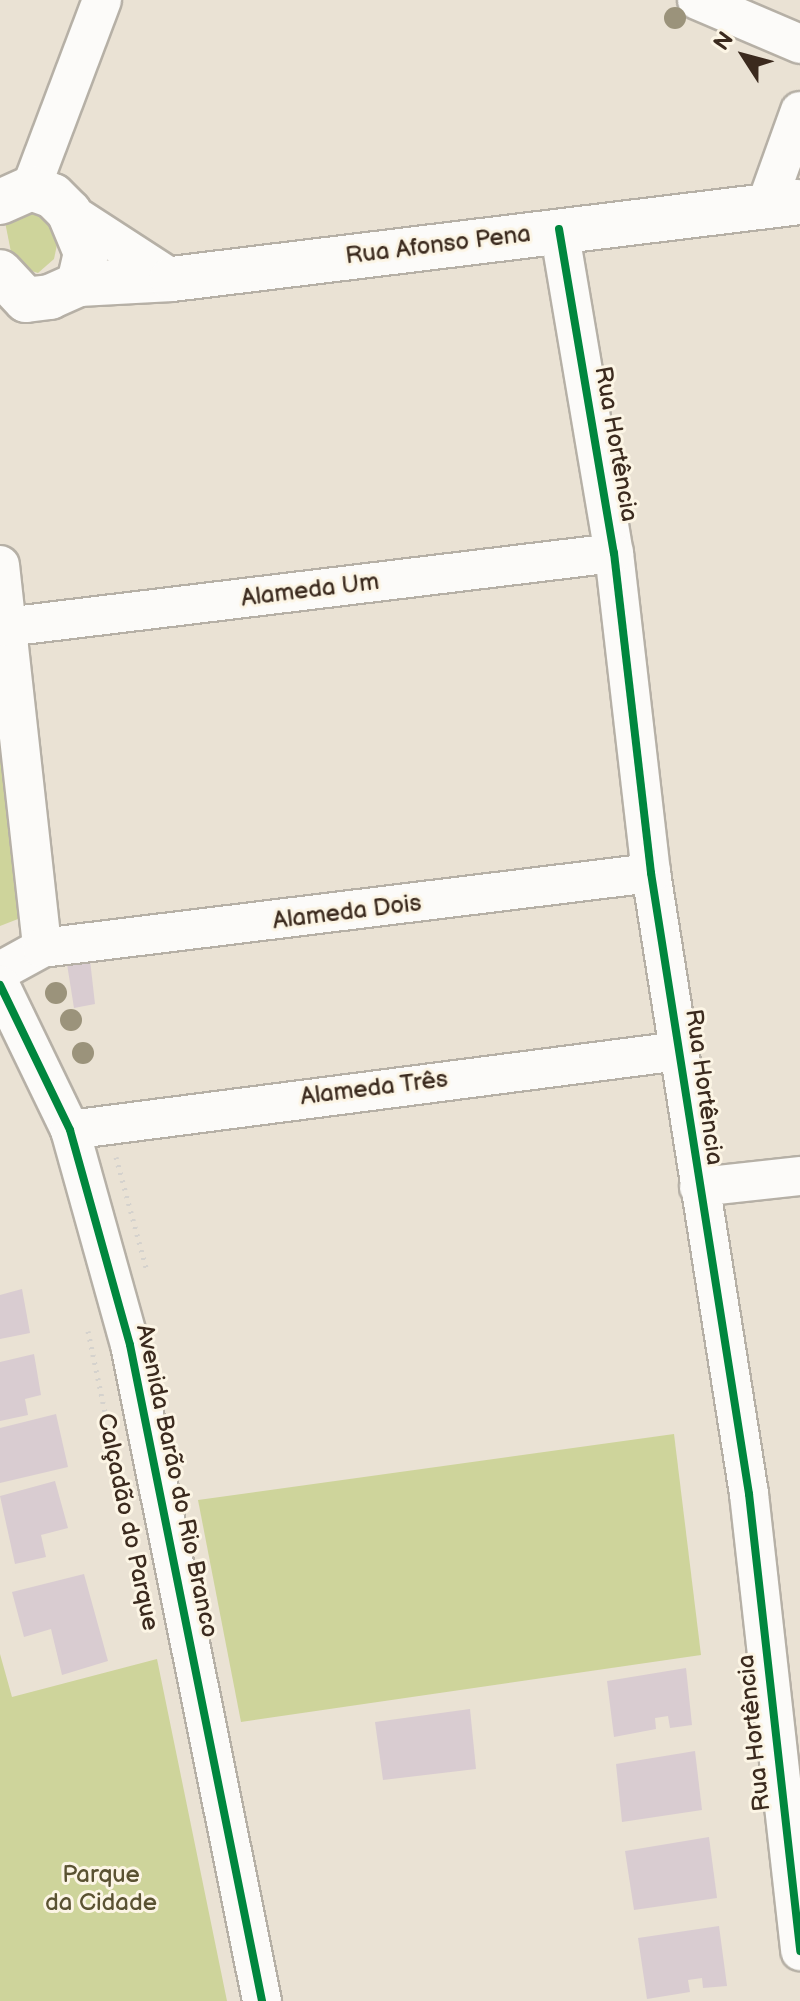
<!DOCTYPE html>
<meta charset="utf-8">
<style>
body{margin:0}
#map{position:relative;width:800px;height:2001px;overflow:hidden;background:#eae2d4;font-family:"Balsamiq Sans",sans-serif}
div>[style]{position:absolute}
.green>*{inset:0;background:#ced49b}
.building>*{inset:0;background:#d9ccd1}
.path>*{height:5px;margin-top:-2.5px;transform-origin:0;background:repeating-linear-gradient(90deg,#d5d2cd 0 2px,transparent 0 8px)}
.roads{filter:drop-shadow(2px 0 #b6b0a6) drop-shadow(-2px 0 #b6b0a6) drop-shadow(0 2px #b6b0a6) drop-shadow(0 -2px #b6b0a6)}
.minor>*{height:38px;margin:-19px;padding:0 19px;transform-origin:19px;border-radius:19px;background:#fcfbf9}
.major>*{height:44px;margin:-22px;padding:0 22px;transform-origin:22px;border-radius:22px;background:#fcfbf9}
.cycleway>*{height:8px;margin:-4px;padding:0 4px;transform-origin:4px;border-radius:4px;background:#00873e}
.trees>*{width:22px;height:22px;margin:-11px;border-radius:50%;background:#9b937b}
span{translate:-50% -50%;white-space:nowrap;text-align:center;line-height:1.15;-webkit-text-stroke:6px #fcf5e5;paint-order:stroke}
.street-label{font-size:24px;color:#3b2a1e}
.park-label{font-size:24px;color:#5a5232}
.north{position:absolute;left:704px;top:16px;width:80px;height:80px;-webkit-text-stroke:6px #fcf5e5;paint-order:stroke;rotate:306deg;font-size:22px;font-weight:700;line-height:32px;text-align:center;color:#3b2a1e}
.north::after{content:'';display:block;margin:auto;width:28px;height:36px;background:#3b2a1e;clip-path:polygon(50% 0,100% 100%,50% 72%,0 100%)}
</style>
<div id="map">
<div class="green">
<i style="clip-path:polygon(32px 196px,59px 235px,54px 259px,38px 273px,22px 268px,11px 252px,5px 222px)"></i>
<i style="clip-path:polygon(0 731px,20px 889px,18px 919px,0 926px)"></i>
<i style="clip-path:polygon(674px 1434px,701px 1655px,241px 1722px,198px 1500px)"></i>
<i style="clip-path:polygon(0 1654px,12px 1697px,157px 1659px,227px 2001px,0 2001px)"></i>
</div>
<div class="building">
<i style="clip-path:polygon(90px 960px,95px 1004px,74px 1008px,67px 964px)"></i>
<i style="clip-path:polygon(22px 1289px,30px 1333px,0 1339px,0 1295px)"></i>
<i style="clip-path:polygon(34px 1354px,41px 1395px,25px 1399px,28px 1415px,0 1421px,0 1362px)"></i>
<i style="clip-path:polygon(56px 1414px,68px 1467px,0 1483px,0 1428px)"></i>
<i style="clip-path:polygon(55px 1481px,68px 1528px,41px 1535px,46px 1557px,15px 1564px,0 1496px)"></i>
<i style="clip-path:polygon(84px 1574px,108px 1661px,62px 1675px,51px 1629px,24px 1637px,12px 1592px)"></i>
<i style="clip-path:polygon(686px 1668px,692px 1725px,670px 1728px,668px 1716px,655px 1718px,656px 1729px,614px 1737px,607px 1681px)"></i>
<i style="clip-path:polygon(470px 1709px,476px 1769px,383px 1780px,375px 1722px)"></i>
<i style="clip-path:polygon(695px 1751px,702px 1810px,622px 1822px,616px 1764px)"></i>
<i style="clip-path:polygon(709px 1837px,717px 1898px,634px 1910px,625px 1851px)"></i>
<i style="clip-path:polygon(719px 1926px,727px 1986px,703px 1988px,702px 1978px,688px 1980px,690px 1992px,647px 1999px,638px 1938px)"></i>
</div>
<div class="path">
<i style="left:116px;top:1157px;width:118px;rotate:74.8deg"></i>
<i style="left:88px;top:1331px;width:186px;rotate:78.2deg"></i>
</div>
<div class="roads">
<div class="minor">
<i style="left:697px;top:0;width:112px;rotate:23.1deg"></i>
<i style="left:31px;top:188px;width:201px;rotate:-69.3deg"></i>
<i style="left:765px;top:208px;width:103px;rotate:-70.2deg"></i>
<i style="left:69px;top:212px;width:123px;rotate:33deg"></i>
<i style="left:559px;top:229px;width:329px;rotate:80.4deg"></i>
<i style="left:614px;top:553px;width:322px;rotate:83.4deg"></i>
<i style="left:651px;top:873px;width:629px;rotate:81.03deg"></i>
<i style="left:749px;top:1494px;width:460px;rotate:83.6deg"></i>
<i style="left:0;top:565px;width:385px;rotate:83.7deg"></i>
<i style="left:42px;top:948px;width:48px;rotate:151.3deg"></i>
<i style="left:6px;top:627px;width:612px;rotate:-6.94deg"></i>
<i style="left:42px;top:948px;width:614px;rotate:-7.02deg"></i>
<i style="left:0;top:985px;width:161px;rotate:64.2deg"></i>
<i style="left:70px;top:1130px;width:223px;rotate:74.4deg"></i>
<i style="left:130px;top:1345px;width:669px;rotate:78.62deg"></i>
<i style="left:70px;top:1130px;width:614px;rotate:-7.39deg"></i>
<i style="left:699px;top:1187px;width:102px;rotate:-6.2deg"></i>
</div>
<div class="major">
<i style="left:0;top:202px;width:34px;rotate:-24deg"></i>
<i style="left:31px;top:188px;width:23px;rotate:20deg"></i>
<i style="left:53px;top:196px;width:23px;rotate:45deg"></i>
<i style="left:69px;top:212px;width:44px;rotate:67.5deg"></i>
<i style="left:86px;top:253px;width:32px;rotate:103deg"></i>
<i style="left:79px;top:284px;width:32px;rotate:156deg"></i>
<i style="left:50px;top:297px;width:24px;rotate:173deg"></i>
<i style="left:26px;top:300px;width:38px;rotate:-133deg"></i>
<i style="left:79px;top:284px;width:93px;rotate:-3.1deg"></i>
<i style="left:172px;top:279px;width:633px;rotate:-6.99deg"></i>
</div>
</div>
<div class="cycleway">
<i style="left:559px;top:229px;width:329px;rotate:80.4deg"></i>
<i style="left:614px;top:553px;width:322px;rotate:83.4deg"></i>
<i style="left:651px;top:873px;width:629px;rotate:81.03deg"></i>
<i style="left:749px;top:1494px;width:460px;rotate:83.6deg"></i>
<i style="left:0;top:985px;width:161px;rotate:64.2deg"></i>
<i style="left:70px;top:1130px;width:223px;rotate:74.4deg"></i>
<i style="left:130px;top:1345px;width:669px;rotate:78.62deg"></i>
</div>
<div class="trees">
<i style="left:675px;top:18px"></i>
<i style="left:56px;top:993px"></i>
<i style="left:71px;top:1020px"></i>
<i style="left:83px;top:1053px"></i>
</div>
<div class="street-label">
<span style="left:438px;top:245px;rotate:-7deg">Rua Afonso Pena</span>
<span style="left:616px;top:444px;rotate:80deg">Rua Hortência</span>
<span style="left:310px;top:590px;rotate:-7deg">Alameda Um</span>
<span style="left:347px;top:912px;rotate:-7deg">Alameda Dois</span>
<span style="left:704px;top:1087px;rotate:82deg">Rua Hortência</span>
<span style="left:374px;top:1088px;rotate:-7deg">Alameda Três</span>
<span style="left:177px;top:1481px;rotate:78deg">Avenida Barão do Rio Branco</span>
<span style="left:128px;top:1522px;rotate:78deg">Calçadão do Parque</span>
<span style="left:754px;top:1733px;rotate:-96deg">Rua Hortência</span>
</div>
<div class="park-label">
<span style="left:101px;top:1889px">Parque<br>da Cidade</span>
</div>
<div class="north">N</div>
</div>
